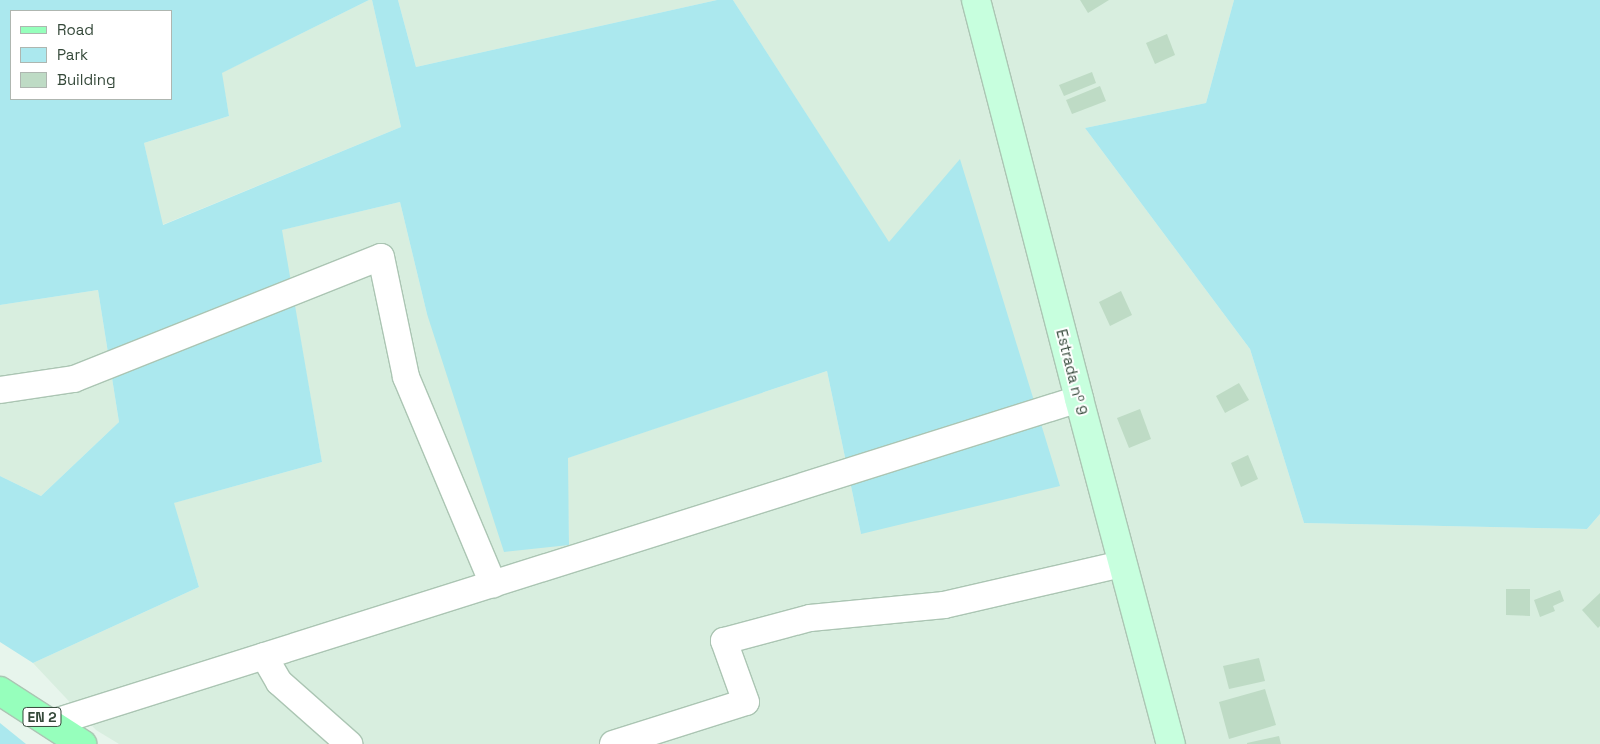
<!DOCTYPE html>
<meta charset="utf-8">
<style>
body{margin:0}
#map{position:relative;width:1600px;height:744px;overflow:hidden;background:#e7f5ec;font-family:"Space Grotesk",sans-serif}
div>[style]{position:absolute}
.residential>*{inset:0;background:#d8eedf}
.green>*{inset:0;background:#abe8ee}
.building>*{inset:0;background:#bedbc5}
.roads{filter:drop-shadow(1px 0 #abc5b3) drop-shadow(-1px 0 #abc5b3) drop-shadow(0 1px #abc5b3) drop-shadow(0 -1px #abc5b3)}
.street>*{height:26px;margin:-13px;padding:0 13px;transform-origin:13px;border-radius:13px;background:#fff}
.secondary>*{height:28px;margin:-14px;padding:0 14px;transform-origin:14px;border-radius:14px;background:#c7ffde}
.primary>*{height:28px;margin:-14px;padding:0 14px;transform-origin:14px;border-radius:14px;background:#96ffbc}
span{translate:-50% -50%;white-space:nowrap;text-align:center;line-height:1.15;-webkit-text-stroke:4px #fff;paint-order:stroke}
.shield-label span{padding:1px 4px;background:#fff;border:1px solid;border-radius:4px;-webkit-text-stroke-width:0}
.shield-label{font-size:14px;color:#35493a;font-weight:700}
.street-label{font-size:15px;color:#35493a}
.legend{position:absolute;left:10px;top:10px;width:162px;height:90px;box-sizing:border-box;background:#fff;border:1px solid #aeb6b0;margin:0;padding:6px 9px;list-style:none;font-size:15px;color:#35493a}
.legend li{display:flex;align-items:center;gap:10px;height:25px}
.legend b{width:25px;border:1px solid #aeb6b0}
</style>
<div id="map">
<div class="residential">
<i style="clip-path:polygon(369px 0,372px 0,401px 127px,162px 225px,144px 143px,229px 116px,221px 73px)"></i>
<i style="clip-path:polygon(398px 0,717px 0,416px 67px)"></i>
<i style="clip-path:polygon(733px 0,1234px 0,1206px 103px,1085px 128px,1250px 349px,1304px 523px,1587px 529px,1600px 514px,1600px 744px,119px 744px,96px 730px,33px 663px,199px 587px,173px 503px,322px 462px,281px 230px,400px 202px,427px 314px,569px 544px,567px 458px,827px 371px,861px 534px,960px 160px,889px 243px)"></i>
<i style="clip-path:polygon(98px 290px,119px 422px,41px 496px,0 476px,0 305px)"></i>
</div>
<div class="green">
<i style="clip-path:polygon(evenodd,0 0,369px 0,222px 73px,229px 116px,144px 143px,163px 225px,401px 127px,372px 0,398px 0,416px 67px,717px 0,733px 0,889px 242px,960px 159px,1060px 486px,861px 534px,827px 371px,568px 458px,569px 545px,504px 552px,427px 314px,400px 202px,282px 230px,322px 462px,174px 503px,199px 587px,33px 663px,0 642px,0 476px,41px 496px,119px 422px,98px 290px,0 305px,0 0,11px 11px,171px 11px,171px 99px,11px 99px,11px 11px)"></i>
<i style="clip-path:polygon(1234px 0,1600px 0,1600px 514px,1587px 529px,1304px 523px,1250px 349px,1085px 128px,1206px 103px)"></i>
<i style="clip-path:polygon(0 723px,26px 744px,0 744px)"></i>
</div>
<div class="building">
<i style="clip-path:polygon(1080px 0,1109px 0,1088px 13px)"></i>
<i style="clip-path:polygon(1167px 34px,1175px 55px,1155px 64px,1146px 43px)"></i>
<i style="clip-path:polygon(1092px 72px,1096px 83px,1064px 96px,1059px 85px)"></i>
<i style="clip-path:polygon(1100px 86px,1106px 101px,1072px 114px,1066px 100px)"></i>
<i style="clip-path:polygon(1121px 291px,1132px 315px,1110px 326px,1099px 302px)"></i>
<i style="clip-path:polygon(1239px 383px,1249px 400px,1225px 413px,1216px 396px)"></i>
<i style="clip-path:polygon(1140px 409px,1151px 439px,1129px 448px,1117px 418px)"></i>
<i style="clip-path:polygon(1248px 455px,1258px 479px,1241px 487px,1231px 463px)"></i>
<i style="clip-path:polygon(1506px 589px,1530px 589px,1530px 616px,1506px 615px)"></i>
<i style="clip-path:polygon(1560px 590px,1564px 601px,1553px 606px,1555px 611px,1540px 617px,1534px 600px)"></i>
<i style="clip-path:polygon(1600px 593px,1600px 626px,1598px 628px,1582px 610px)"></i>
<i style="clip-path:polygon(1259px 658px,1265px 681px,1229px 689px,1223px 666px)"></i>
<i style="clip-path:polygon(1265px 689px,1276px 725px,1229px 739px,1219px 702px)"></i>
<i style="clip-path:polygon(1279px 736px,1281px 744px,1247px 744px,1247px 743px)"></i>
</div>
<div class="roads">
<div class="street">
<i style="left:0;top:390px;width:75px;rotate:-8.5deg"></i>
<i style="left:74px;top:379px;width:330px;rotate:-21.7deg"></i>
<i style="left:381px;top:257px;width:123px;rotate:78.2deg"></i>
<i style="left:406px;top:377px;width:225px;rotate:67.2deg"></i>
<i style="left:264px;top:656px;width:30px;rotate:60deg"></i>
<i style="left:279px;top:682px;width:94px;rotate:41.5deg"></i>
<i style="left:52px;top:723px;width:1077px;rotate:-17.51deg"></i>
<i style="left:613px;top:744px;width:139px;rotate:-17.5deg"></i>
<i style="left:746px;top:702px;width:65px;rotate:-109.8deg"></i>
<i style="left:724px;top:641px;width:89px;rotate:-15deg"></i>
<i style="left:810px;top:618px;width:135px;rotate:-5.5deg"></i>
<i style="left:944px;top:605px;width:183px;rotate:-13deg"></i>
</div>
<div class="secondary">
<i style="left:976px;top:0;width:412px;rotate:75.5deg"></i>
<i style="left:1079px;top:399px;width:357px;rotate:75.1deg"></i>
</div>
<div class="primary">
<i style="left:0;top:691px;width:98px;rotate:32.9deg"></i>
</div>
</div>
<div class="shield-label">
<span style="left:42px;top:717px">EN 2</span>
</div>
<div class="street-label">
<span style="left:1072px;top:372px;rotate:76deg">Estrada nº 9</span>
</div>
<ul class="legend">
<li><b style="height:6px;background:#96ffbc"></b>Road</li>
<li><b style="height:14px;background:#abe8ee"></b>Park</li>
<li><b style="height:14px;background:#bedbc5"></b>Building</li>
</ul>
</div>
